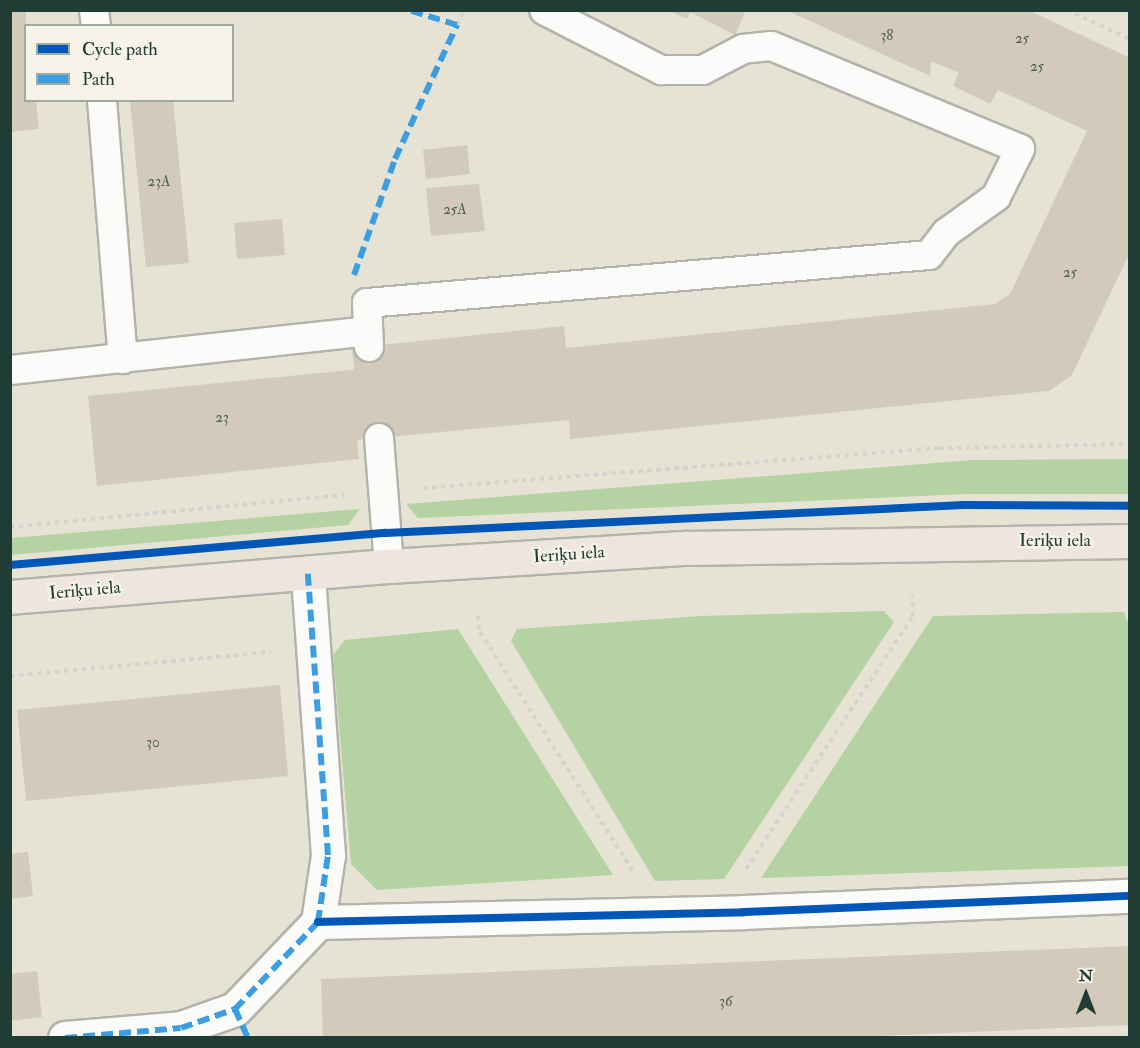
<!DOCTYPE html>
<meta charset="utf-8">
<style>
body{margin:0}
#map{position:relative;width:1140px;height:1048px;overflow:hidden;background:#e6e3d5;font-family:"IM FELL Double Pica",serif}
div>[style]{position:absolute}
.green>*{inset:0;background:#b4d2a2}
.building>*{inset:0;background:#d3cabc}
.path>*{height:4px;margin-top:-2px;transform-origin:0;background:repeating-linear-gradient(90deg,#d2d4cf 0 4.5px,transparent 0 9px)}
.roads{filter:drop-shadow(2px 0 #b2b3aa) drop-shadow(-2px 0 #b2b3aa) drop-shadow(0 2px #b2b3aa) drop-shadow(0 -2px #b2b3aa)}
.service>*{height:28px;margin:-14px;padding:0 14px;transform-origin:14px;border-radius:14px;background:#fbfbf9}
.minor>*{height:33px;margin:-16.5px;padding:0 16.5px;transform-origin:16.5px;border-radius:16.5px;background:#fbfbf9}
.primary>*{height:33px;margin:-16.5px;padding:0 16.5px;transform-origin:16.5px;border-radius:16.5px;background:#eee6de}
.quiet>*{height:6px;margin-top:-3px;transform-origin:0;background:repeating-linear-gradient(90deg,#3c9ee2 0 12px,transparent 0 18px)}
.cycleway>*{height:8px;margin:-4px;padding:0 4px;transform-origin:4px;border-radius:4px;background:#0057b8}
span{translate:-50% -50%;white-space:nowrap;text-align:center;line-height:1.15;-webkit-text-stroke:4.5px #f7f3e8;paint-order:stroke}
.number-label{font-size:15px;color:#4c6056}
.number-label span{-webkit-text-stroke-width:0}
.street-label{font-size:18px;color:#1f3d34}
.frame{position:absolute;inset:0;border:12px solid #1f3d34;pointer-events:none}
.legend{position:absolute;left:24px;top:24px;width:210px;height:78px;box-sizing:border-box;background:#f7f3e8;border:2px solid #a1aaa0;margin:0;padding:8px 10px;list-style:none;font-size:18px;color:#1f3d34}
.legend li{display:flex;align-items:center;gap:12px;height:30px}
.legend b{width:30px;border:2px solid #a1aaa0}
.north{position:absolute;left:1056px;top:964px;width:60px;height:60px;-webkit-text-stroke:4px #f7f3e8;paint-order:stroke;rotate:0deg;font-size:16px;font-weight:700;line-height:24px;text-align:center;color:#1f3d34}
.north::after{content:'';display:block;margin:auto;width:21px;height:27px;background:#1f3d34;clip-path:polygon(50% 0,100% 100%,50% 72%,0 100%)}
</style>
<div id="map">
<div class="green">
<i style="clip-path:polygon(1129px 459px,1129px 494px,966px 494px,418px 518px,406px 504px,974px 460px)"></i>
<i style="clip-path:polygon(360px 509px,348px 525px,11px 555px,11px 538px)"></i>
<i style="clip-path:polygon(884px 611px,894px 622px,724px 879px,655px 881px,511px 641px,517px 629px,701px 616px)"></i>
<i style="clip-path:polygon(1124px 612px,1130px 627px,1129px 866px,761px 878px,933px 616px)"></i>
<i style="clip-path:polygon(458px 629px,613px 875px,377px 890px,351px 864px,333px 655px,345px 640px)"></i>
</div>
<div class="building">
<i style="clip-path:polygon(10px 10px,26px 10px,26px 100px,36px 100px,39px 129px,10px 132px)"></i>
<i style="clip-path:polygon(667px 10px,746px 10px,735px 35px,690px 12px,687px 19px)"></i>
<i style="clip-path:polygon(786px 10px,1028px 10px,1130px 58px,1130px 252px,1072px 375px,1049px 391px,570px 439px,569px 420px,357px 440px,359px 459px,97px 486px,88px 396px,350px 370px,354px 369px,352px 348px,564px 326px,566px 348px,995px 304px,1010px 294px,1087px 131px,998px 90px,990px 104px,953px 86px,959px 73px,931px 61px,930px 76px)"></i>
<i style="clip-path:polygon(130px 100px,173px 100px,189px 263px,146px 267px)"></i>
<i style="clip-path:polygon(467px 145px,470px 174px,426px 179px,423px 150px)"></i>
<i style="clip-path:polygon(479px 184px,485px 231px,431px 236px,426px 188px)"></i>
<i style="clip-path:polygon(282px 219px,285px 255px,237px 259px,234px 223px)"></i>
<i style="clip-path:polygon(280px 685px,288px 776px,26px 801px,17px 710px)"></i>
<i style="clip-path:polygon(28px 852px,33px 896px,10px 899px,10px 854px)"></i>
<i style="clip-path:polygon(1130px 946px,1130px 1025px,833px 1038px,323px 1038px,321px 979px)"></i>
<i style="clip-path:polygon(37px 971px,42px 1017px,10px 1021px,10px 974px)"></i>
</div>
<div class="path">
<i style="left:1067px;top:10px;width:69px;rotate:24.7deg"></i>
<i style="left:457px;top:25px;width:17px;rotate:-65deg"></i>
<i style="left:423px;top:488px;width:518px;rotate:-4.43deg"></i>
<i style="left:939px;top:448px;width:191px;rotate:-1.2deg"></i>
<i style="left:10px;top:527px;width:336px;rotate:-5.5deg"></i>
<i style="left:478px;top:616px;width:16px;rotate:83deg"></i>
<i style="left:480px;top:632px;width:286px;rotate:57.4deg"></i>
<i style="left:10px;top:676px;width:262px;rotate:-5.3deg"></i>
<i style="left:746px;top:869px;width:303px;rotate:-56.6deg"></i>
<i style="left:913px;top:616px;width:20px;rotate:-93deg"></i>
</div>
<div class="roads">
<div class="service">
<i style="left:94px;top:10px;width:16px;rotate:83deg"></i>
<i style="left:102px;top:100px;width:260px;rotate:85.4deg"></i>
<i style="left:369px;top:347px;width:44px;rotate:-92.6deg"></i>
<i style="left:367px;top:303px;width:564px;rotate:-4.88deg"></i>
<i style="left:929px;top:255px;width:28px;rotate:-52deg"></i>
<i style="left:946px;top:233px;width:62px;rotate:-35.8deg"></i>
<i style="left:996px;top:197px;width:54px;rotate:-63.4deg"></i>
<i style="left:1020px;top:149px;width:269px;rotate:-157.5deg"></i>
<i style="left:771px;top:46px;width:28px;rotate:174deg"></i>
<i style="left:743px;top:49px;width:45px;rotate:152.3deg"></i>
<i style="left:703px;top:70px;width:42px;rotate:180deg"></i>
<i style="left:661px;top:70px;width:131px;rotate:-152.9deg"></i>
<i style="left:10px;top:370px;width:359px;rotate:-6.2deg"></i>
<i style="left:379px;top:438px;width:128px;rotate:85.5deg"></i>
</div>
<div class="minor">
<i style="left:318px;top:922px;width:425px;rotate:-1.3deg"></i>
<i style="left:743px;top:912px;width:387px;rotate:-2.4deg"></i>
<i style="left:65px;top:1038px;width:116px;rotate:-4.9deg"></i>
<i style="left:181px;top:1028px;width:57px;rotate:-19.4deg"></i>
<i style="left:235px;top:1009px;width:120px;rotate:-46.3deg"></i>
<i style="left:318px;top:922px;width:68px;rotate:-81.5deg"></i>
<i style="left:328px;top:855px;width:283px;rotate:-94.1deg"></i>
</div>
<div class="primary">
<i style="left:10px;top:597px;width:380px;rotate:-4.7deg"></i>
<i style="left:389px;top:566px;width:298px;rotate:-3.5deg"></i>
<i style="left:686px;top:548px;width:444px;rotate:-0.9deg"></i>
</div>
</div>
<div class="quiet">
<i style="left:354px;top:275px;width:123px;rotate:-70.5deg"></i>
<i style="left:395px;top:159px;width:148px;rotate:-65.2deg"></i>
<i style="left:457px;top:25px;width:50px;rotate:-162.6deg"></i>
<i style="left:235px;top:1009px;width:32px;rotate:66deg"></i>
<i style="left:65px;top:1038px;width:116px;rotate:-4.9deg"></i>
<i style="left:181px;top:1028px;width:57px;rotate:-19.4deg"></i>
<i style="left:235px;top:1009px;width:120px;rotate:-46.3deg"></i>
<i style="left:318px;top:922px;width:68px;rotate:-81.5deg"></i>
<i style="left:328px;top:855px;width:283px;rotate:-94.1deg"></i>
</div>
<div class="cycleway">
<i style="left:10px;top:565px;width:377px;rotate:-4.9deg"></i>
<i style="left:386px;top:533px;width:578px;rotate:-2.78deg"></i>
<i style="left:963px;top:505px;width:167px;rotate:0.3deg"></i>
<i style="left:318px;top:922px;width:425px;rotate:-1.3deg"></i>
<i style="left:743px;top:912px;width:387px;rotate:-2.4deg"></i>
</div>
<div class="number-label">
<span style="left:887px;top:36px">38</span>
<span style="left:1022px;top:39px">25</span>
<span style="left:1037px;top:67px">25</span>
<span style="left:159px;top:182px">23A</span>
<span style="left:455px;top:210px">25A</span>
<span style="left:1070px;top:273px">25</span>
<span style="left:222px;top:418px">23</span>
<span style="left:153px;top:743px">30</span>
<span style="left:726px;top:1002px">36</span>
</div>
<div class="street-label">
<span style="left:1055px;top:541px">Ieriķu iela</span>
<span style="left:569px;top:555px;rotate:-4deg">Ieriķu iela</span>
<span style="left:85px;top:591px;rotate:-5deg">Ieriķu iela</span>
</div>
<div class="frame"></div>
<ul class="legend">
<li><b style="height:8px;background:#0057b8"></b>Cycle path</li>
<li><b style="height:8px;background:#3c9ee2"></b>Path</li>
</ul>
<div class="north">N</div>
</div>
